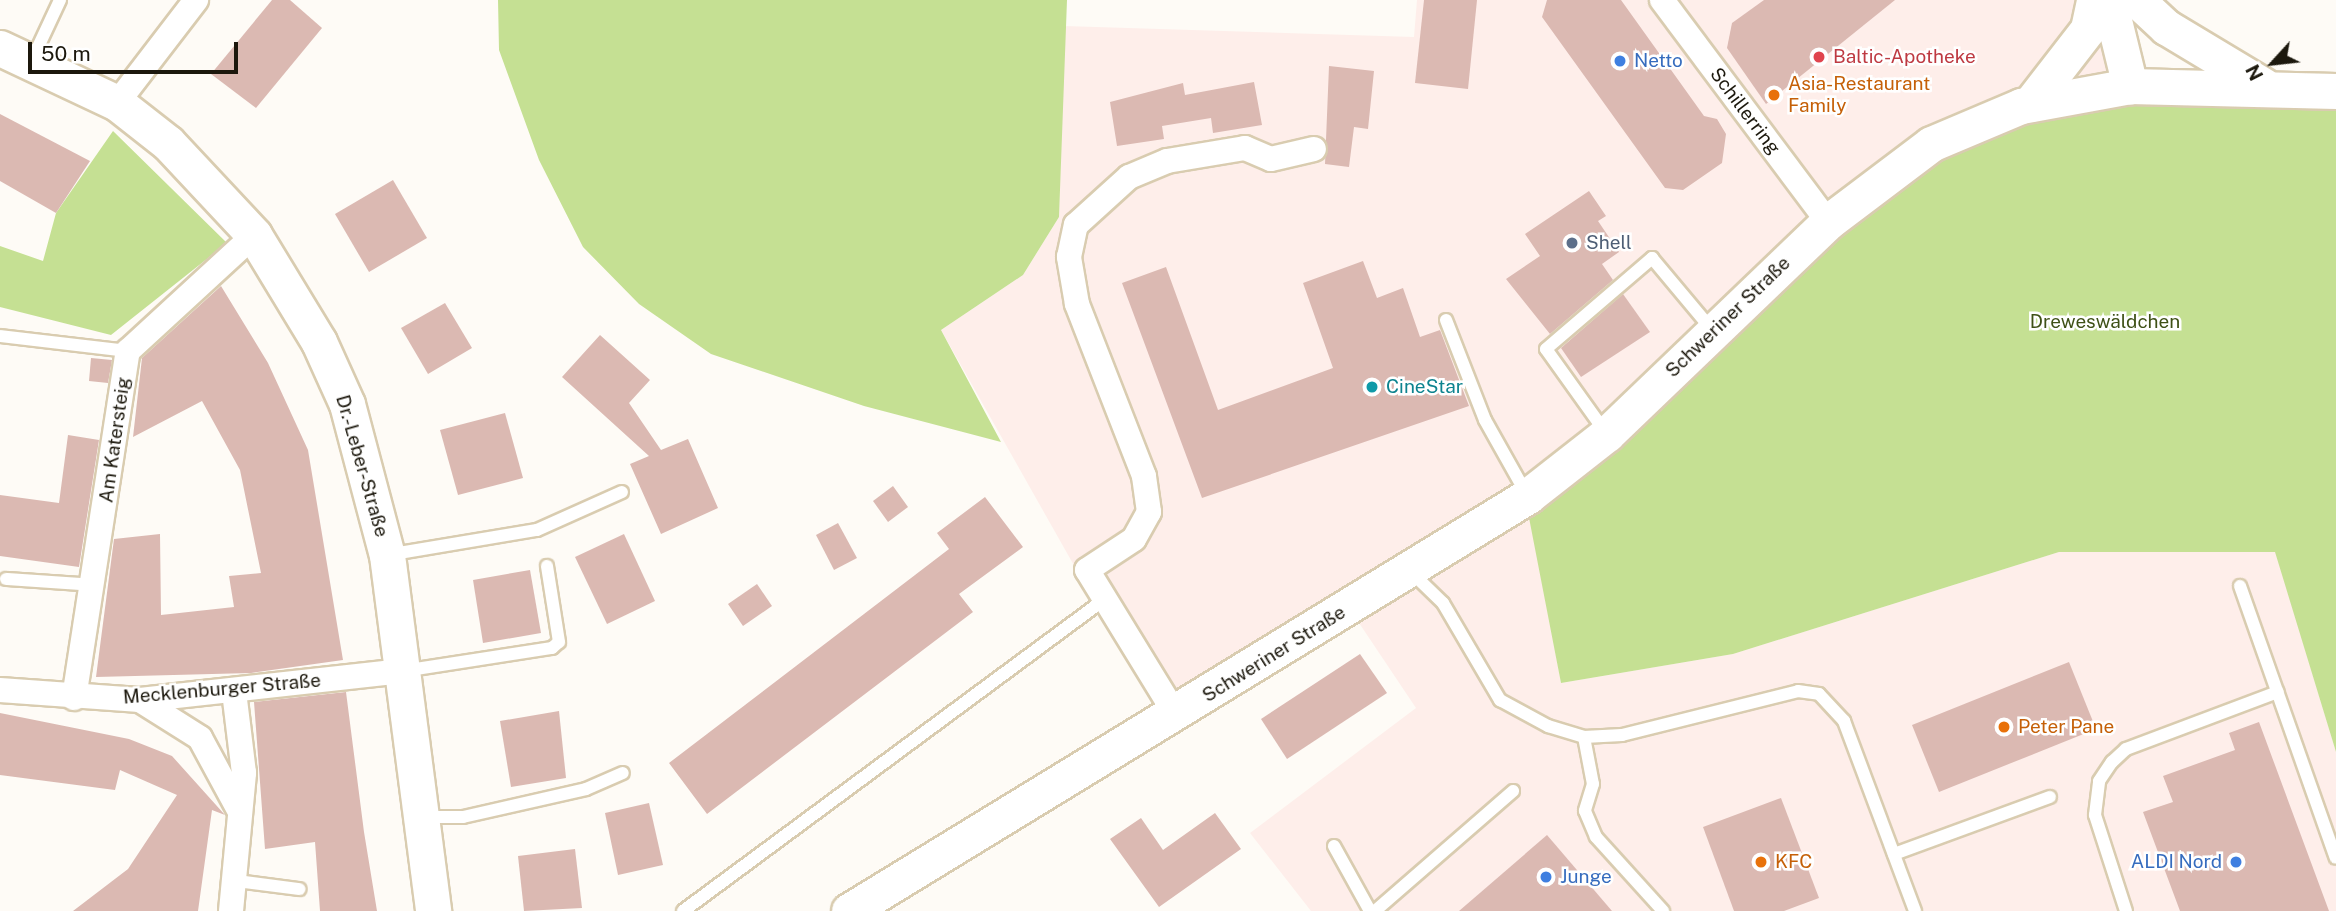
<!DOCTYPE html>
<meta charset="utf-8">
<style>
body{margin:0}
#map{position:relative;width:2336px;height:911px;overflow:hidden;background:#fefbf6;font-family:"Public Sans",sans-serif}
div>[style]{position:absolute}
.commercial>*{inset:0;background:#feeeea}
.green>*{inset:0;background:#c5e093}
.building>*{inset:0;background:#dbb9b2}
.roads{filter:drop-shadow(2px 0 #d9ccb0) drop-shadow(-2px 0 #d9ccb0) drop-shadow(0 2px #d9ccb0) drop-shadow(0 -2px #d9ccb0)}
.service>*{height:12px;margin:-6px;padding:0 6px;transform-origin:6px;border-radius:6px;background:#fff}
.minor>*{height:24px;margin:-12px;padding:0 12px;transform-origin:12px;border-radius:12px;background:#fff}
.secondary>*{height:35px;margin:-17.5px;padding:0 17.5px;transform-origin:17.5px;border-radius:17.5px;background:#fff}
.dots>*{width:19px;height:19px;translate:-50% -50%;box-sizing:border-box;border:4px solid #fff;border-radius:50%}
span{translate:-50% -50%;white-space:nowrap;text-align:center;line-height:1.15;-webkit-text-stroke:5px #fff;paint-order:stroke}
.health-label{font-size:19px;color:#be3a42}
.left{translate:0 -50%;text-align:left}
.shop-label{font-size:19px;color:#366cbe}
.right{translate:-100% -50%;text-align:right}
.food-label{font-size:19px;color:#c56008}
.street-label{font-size:19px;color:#1c180d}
.service-label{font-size:19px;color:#4e5e75}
.park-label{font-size:19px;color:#3f5117}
.culture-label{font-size:19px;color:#0d838f}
.north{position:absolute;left:2238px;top:28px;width:70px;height:70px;-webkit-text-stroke:5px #fff;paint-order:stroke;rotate:243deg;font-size:19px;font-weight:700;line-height:28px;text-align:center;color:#1c180d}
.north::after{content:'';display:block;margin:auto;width:24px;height:32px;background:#1c180d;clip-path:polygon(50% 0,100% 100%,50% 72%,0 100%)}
.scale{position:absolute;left:28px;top:42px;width:210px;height:32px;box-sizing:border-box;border:4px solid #1c180d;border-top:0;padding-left:9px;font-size:21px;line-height:24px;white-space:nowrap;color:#1c180d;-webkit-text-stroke:5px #fff;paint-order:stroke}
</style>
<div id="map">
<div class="commercial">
<i style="clip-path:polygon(1417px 0,2109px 0,2130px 86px,1528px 496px,1561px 683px,1733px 654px,2059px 552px,2276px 552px,2336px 752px,2336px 911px,1311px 911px,1250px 833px,1416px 708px,1349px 608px,1163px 723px,941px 330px,1023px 275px,1059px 217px,1064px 26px,1414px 37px)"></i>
</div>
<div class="green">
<i style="clip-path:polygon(498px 0,1067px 0,1059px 217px,1023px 275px,941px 330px,1001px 442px,864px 406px,711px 354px,639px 304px,583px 247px,539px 160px,499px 50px)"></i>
<i style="clip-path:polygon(2336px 92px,2336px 752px,2275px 552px,2059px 552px,1733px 654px,1561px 683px,1525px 497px,1828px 222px,2021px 106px)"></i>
<i style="clip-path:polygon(113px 131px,227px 243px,111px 335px,0 307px,0 246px,43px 261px,56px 213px)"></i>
</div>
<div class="building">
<i style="clip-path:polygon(272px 0,290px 0,322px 28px,256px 108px,211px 74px)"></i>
<i style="clip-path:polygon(1424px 0,1477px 0,1468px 89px,1415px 83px)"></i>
<i style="clip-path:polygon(1547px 0,1621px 0,1704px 116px,1717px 119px,1726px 134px,1722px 163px,1683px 190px,1665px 188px,1542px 17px)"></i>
<i style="clip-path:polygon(1764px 0,1895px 0,1766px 104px,1727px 48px,1732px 23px)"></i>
<i style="clip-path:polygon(1329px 66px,1374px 71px,1368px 129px,1354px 127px,1349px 167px,1325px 164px)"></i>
<i style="clip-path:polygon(1254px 82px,1262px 125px,1213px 133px,1211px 118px,1162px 126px,1164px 139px,1117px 146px,1110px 102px,1183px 83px,1185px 95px)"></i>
<i style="clip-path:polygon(0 114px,90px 161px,56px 213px,0 181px)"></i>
<i style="clip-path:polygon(393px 180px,427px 238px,369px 272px,335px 214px)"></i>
<i style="clip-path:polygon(1589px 191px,1606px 216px,1598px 221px,1619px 252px,1602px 264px,1613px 280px,1550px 334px,1506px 279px,1540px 256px,1525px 234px)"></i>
<i style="clip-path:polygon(1363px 261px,1377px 298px,1403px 288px,1420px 337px,1440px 330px,1469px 406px,1202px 498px,1122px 283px,1166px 267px,1218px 410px,1333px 368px,1303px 283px)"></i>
<i style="clip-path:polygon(221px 286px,268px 363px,308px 450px,343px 660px,251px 673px,96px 677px,114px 539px,160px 534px,161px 615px,234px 607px,229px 576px,261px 573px,240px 470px,202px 401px,133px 437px,142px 358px)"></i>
<i style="clip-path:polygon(1623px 294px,1650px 332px,1581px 377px,1561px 348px)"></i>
<i style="clip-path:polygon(445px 303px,472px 348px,428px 374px,401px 328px)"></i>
<i style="clip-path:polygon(600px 335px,650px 380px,629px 403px,661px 450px,688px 439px,718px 508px,661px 534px,630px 464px,649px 456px,562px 377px)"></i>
<i style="clip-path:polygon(91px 358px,112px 360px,108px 383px,89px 381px)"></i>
<i style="clip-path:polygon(505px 413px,523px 478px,458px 495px,440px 430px)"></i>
<i style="clip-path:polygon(68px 435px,99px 440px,79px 567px,0 556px,0 495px,59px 503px)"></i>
<i style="clip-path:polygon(893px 486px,908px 507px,888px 522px,873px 501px)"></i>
<i style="clip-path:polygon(985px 497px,1023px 547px,959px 594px,973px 612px,707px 814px,669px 763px,949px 549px,937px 533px)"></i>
<i style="clip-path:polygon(838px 523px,857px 558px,834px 570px,816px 535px)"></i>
<i style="clip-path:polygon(624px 534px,655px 601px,607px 624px,575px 557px)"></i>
<i style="clip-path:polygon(530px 570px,541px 633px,483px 643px,473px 580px)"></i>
<i style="clip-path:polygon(757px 584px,772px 606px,743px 626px,728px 604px)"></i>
<i style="clip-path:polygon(1360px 654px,1387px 693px,1287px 759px,1261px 719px)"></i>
<i style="clip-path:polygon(2069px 662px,2096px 729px,1939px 792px,1912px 725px)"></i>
<i style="clip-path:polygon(346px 692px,364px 832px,377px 911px,320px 911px,315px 842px,265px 849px,254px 702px)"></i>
<i style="clip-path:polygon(559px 711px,566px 778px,511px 787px,500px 721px)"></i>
<i style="clip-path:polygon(0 713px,129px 739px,172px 756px,225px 815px,212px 810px,198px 911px,73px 911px,128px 869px,177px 795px,120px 770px,115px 790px,0 775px)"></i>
<i style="clip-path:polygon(2259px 722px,2329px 911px,2180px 911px,2143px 812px,2173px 802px,2163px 776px,2235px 750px,2229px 733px)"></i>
<i style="clip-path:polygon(1781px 798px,1819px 898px,1784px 911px,1734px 911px,1703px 827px)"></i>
<i style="clip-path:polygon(649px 803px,663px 865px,618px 875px,605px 813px)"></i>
<i style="clip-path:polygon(1215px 813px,1241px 849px,1159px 907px,1110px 839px,1141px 818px,1163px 850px)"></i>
<i style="clip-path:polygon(1547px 835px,1612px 911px,1459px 911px)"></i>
<i style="clip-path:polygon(575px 849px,582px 908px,524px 911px,518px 856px)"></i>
</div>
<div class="roads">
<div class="service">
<i style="left:32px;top:60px;width:66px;rotate:-65deg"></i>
<i style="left:1446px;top:320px;width:107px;rotate:68.7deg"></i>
<i style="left:1485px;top:420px;width:84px;rotate:60.7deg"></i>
<i style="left:0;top:336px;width:129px;rotate:6.7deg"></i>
<i style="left:1606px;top:433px;width:103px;rotate:-125.5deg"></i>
<i style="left:1546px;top:349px;width:140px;rotate:-40.6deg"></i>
<i style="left:1652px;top:258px;width:95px;rotate:50.1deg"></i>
<i style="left:387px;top:555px;width:152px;rotate:-9.5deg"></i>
<i style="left:537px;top:530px;width:93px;rotate:-24.1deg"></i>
<i style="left:1410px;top:571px;width:46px;rotate:44.1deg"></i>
<i style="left:1443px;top:603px;width:113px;rotate:59.6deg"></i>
<i style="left:1500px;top:700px;width:55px;rotate:28.4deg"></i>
<i style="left:1548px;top:726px;width:38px;rotate:17deg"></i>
<i style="left:1584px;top:737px;width:38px;rotate:-3deg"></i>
<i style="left:1622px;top:735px;width:181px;rotate:-14deg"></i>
<i style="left:1798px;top:691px;width:21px;rotate:8deg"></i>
<i style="left:1819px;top:694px;width:37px;rotate:47deg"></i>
<i style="left:1844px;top:721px;width:203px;rotate:69.5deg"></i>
<i style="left:6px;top:579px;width:87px;rotate:3.9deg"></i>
<i style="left:2240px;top:586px;width:288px;rotate:70.6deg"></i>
<i style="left:403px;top:671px;width:151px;rotate:-8.8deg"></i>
<i style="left:552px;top:648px;width:9px;rotate:-41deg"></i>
<i style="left:559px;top:642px;width:77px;rotate:-99deg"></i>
<i style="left:1584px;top:737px;width:48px;rotate:79.2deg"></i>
<i style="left:1593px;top:784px;width:28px;rotate:107deg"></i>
<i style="left:1585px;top:811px;width:28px;rotate:67deg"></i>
<i style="left:1596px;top:837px;width:100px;rotate:47.8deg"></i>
<i style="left:425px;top:817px;width:38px"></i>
<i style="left:463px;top:817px;width:126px;rotate:-12.8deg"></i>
<i style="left:586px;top:789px;width:40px;rotate:-23.4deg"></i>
<i style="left:1334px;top:846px;width:74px;rotate:61deg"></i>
<i style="left:1894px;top:854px;width:166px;rotate:-20.1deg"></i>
<i style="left:237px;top:881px;width:63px;rotate:7.4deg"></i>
<i style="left:683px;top:911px;width:525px;rotate:-36.48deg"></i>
<i style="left:1375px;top:911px;width:183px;rotate:-41deg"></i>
<i style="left:2126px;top:911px;width:101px;rotate:-107.9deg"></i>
<i style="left:2095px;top:815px;width:34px;rotate:-83deg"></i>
<i style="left:2099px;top:781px;width:23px;rotate:-56deg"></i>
<i style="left:2112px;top:762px;width:19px;rotate:-43deg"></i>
<i style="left:2126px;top:749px;width:162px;rotate:-20.6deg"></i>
</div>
<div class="minor">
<i style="left:1662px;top:0;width:277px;rotate:53.2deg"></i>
<i style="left:117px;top:103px;width:130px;rotate:-52.5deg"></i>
<i style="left:0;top:690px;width:140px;rotate:4.1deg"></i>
<i style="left:140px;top:700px;width:264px;rotate:-6.3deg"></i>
<i style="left:74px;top:698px;width:351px;rotate:-81.2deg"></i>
<i style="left:128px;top:351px;width:171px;rotate:-42.6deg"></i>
<i style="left:140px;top:700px;width:71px;rotate:32.3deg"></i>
<i style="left:200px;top:738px;width:82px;rotate:61.6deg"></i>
<i style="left:1176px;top:715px;width:170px;rotate:-121.5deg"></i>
<i style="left:1087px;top:570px;width:56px;rotate:-33.4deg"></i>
<i style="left:1134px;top:539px;width:31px;rotate:-61deg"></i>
<i style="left:1149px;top:512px;width:36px;rotate:-98deg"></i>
<i style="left:1144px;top:476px;width:185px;rotate:-111.3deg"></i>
<i style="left:1077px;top:304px;width:48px;rotate:-99.7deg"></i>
<i style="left:1069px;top:257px;width:33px;rotate:-78deg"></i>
<i style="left:1076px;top:225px;width:72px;rotate:-42.2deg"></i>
<i style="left:1129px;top:177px;width:41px;rotate:-22.8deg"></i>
<i style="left:1167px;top:161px;width:79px;rotate:-9.5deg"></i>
<i style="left:1245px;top:148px;width:28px;rotate:23deg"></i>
<i style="left:1271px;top:159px;width:44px;rotate:-13.1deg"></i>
<i style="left:231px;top:911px;width:139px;rotate:-84.6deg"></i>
<i style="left:244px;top:773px;width:82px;rotate:-97deg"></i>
</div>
<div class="secondary">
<i style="left:2109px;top:0;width:89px;rotate:76.3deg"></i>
<i style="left:2137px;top:0;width:40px;rotate:43deg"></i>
<i style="left:2166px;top:27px;width:114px;rotate:31deg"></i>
<i style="left:0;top:48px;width:129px;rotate:25.2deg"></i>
<i style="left:117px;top:103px;width:65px;rotate:38.1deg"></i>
<i style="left:168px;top:143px;width:126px;rotate:46.9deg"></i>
<i style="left:254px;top:235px;width:125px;rotate:58.7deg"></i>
<i style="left:319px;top:342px;width:68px;rotate:65.7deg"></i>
<i style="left:347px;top:404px;width:156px;rotate:75.2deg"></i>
<i style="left:387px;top:555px;width:359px;rotate:82.6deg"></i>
<i style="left:2030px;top:104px;width:95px;rotate:-52.3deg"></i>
<i style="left:2088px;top:29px;width:30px;rotate:-78deg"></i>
<i style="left:849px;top:911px;width:796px;rotate:-31.43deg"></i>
<i style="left:1528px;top:496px;width:100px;rotate:-38.1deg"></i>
<i style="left:1607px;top:434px;width:306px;rotate:-43.8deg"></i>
<i style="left:1828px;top:222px;width:129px;rotate:-37.1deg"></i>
<i style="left:1931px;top:144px;width:98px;rotate:-22.9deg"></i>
<i style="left:2021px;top:106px;width:111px;rotate:-10.4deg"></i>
<i style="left:2130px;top:86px;width:206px;rotate:1.4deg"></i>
</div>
</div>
<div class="dots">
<i style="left:1819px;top:57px;background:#e0444e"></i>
<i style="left:1620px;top:61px;background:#3f7fe0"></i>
<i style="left:1774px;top:95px;background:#e8710a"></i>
<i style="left:1572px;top:243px;background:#5c6f8a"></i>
<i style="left:1372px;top:387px;background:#0f9aa8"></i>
<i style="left:2004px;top:727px;background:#e8710a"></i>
<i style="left:1761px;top:862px;background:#e8710a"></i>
<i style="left:2236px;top:862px;background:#3f7fe0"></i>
<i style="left:1546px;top:877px;background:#3f7fe0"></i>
</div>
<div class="health-label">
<span class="left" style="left:1833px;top:57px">Baltic-Apotheke</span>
</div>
<div class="shop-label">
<span class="left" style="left:1634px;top:61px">Netto</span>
<span class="right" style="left:2222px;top:862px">ALDI Nord</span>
<span class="left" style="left:1560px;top:877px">Junge</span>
</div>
<div class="food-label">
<span class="left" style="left:1788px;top:95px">Asia-Restaurant<br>Family</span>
<span class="left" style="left:2018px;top:727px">Peter Pane</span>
<span class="left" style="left:1775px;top:862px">KFC</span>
</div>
<div class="street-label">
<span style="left:1745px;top:111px;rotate:53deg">Schillerring</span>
<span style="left:1728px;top:317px;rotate:-44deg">Schweriner Straße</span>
<span style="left:115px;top:440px;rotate:-82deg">Am Katersteig</span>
<span style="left:362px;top:466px;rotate:74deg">Dr.-Leber-Straße</span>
<span style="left:1274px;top:654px;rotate:-32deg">Schweriner Straße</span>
<span style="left:222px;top:689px;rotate:-5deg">Mecklenburger Straße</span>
</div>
<div class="service-label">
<span class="left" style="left:1586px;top:243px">Shell</span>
</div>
<div class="park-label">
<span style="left:2105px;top:322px">Dreweswäldchen</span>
</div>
<div class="culture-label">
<span class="left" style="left:1386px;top:387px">CineStar</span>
</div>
<div class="north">N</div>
<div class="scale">50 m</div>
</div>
